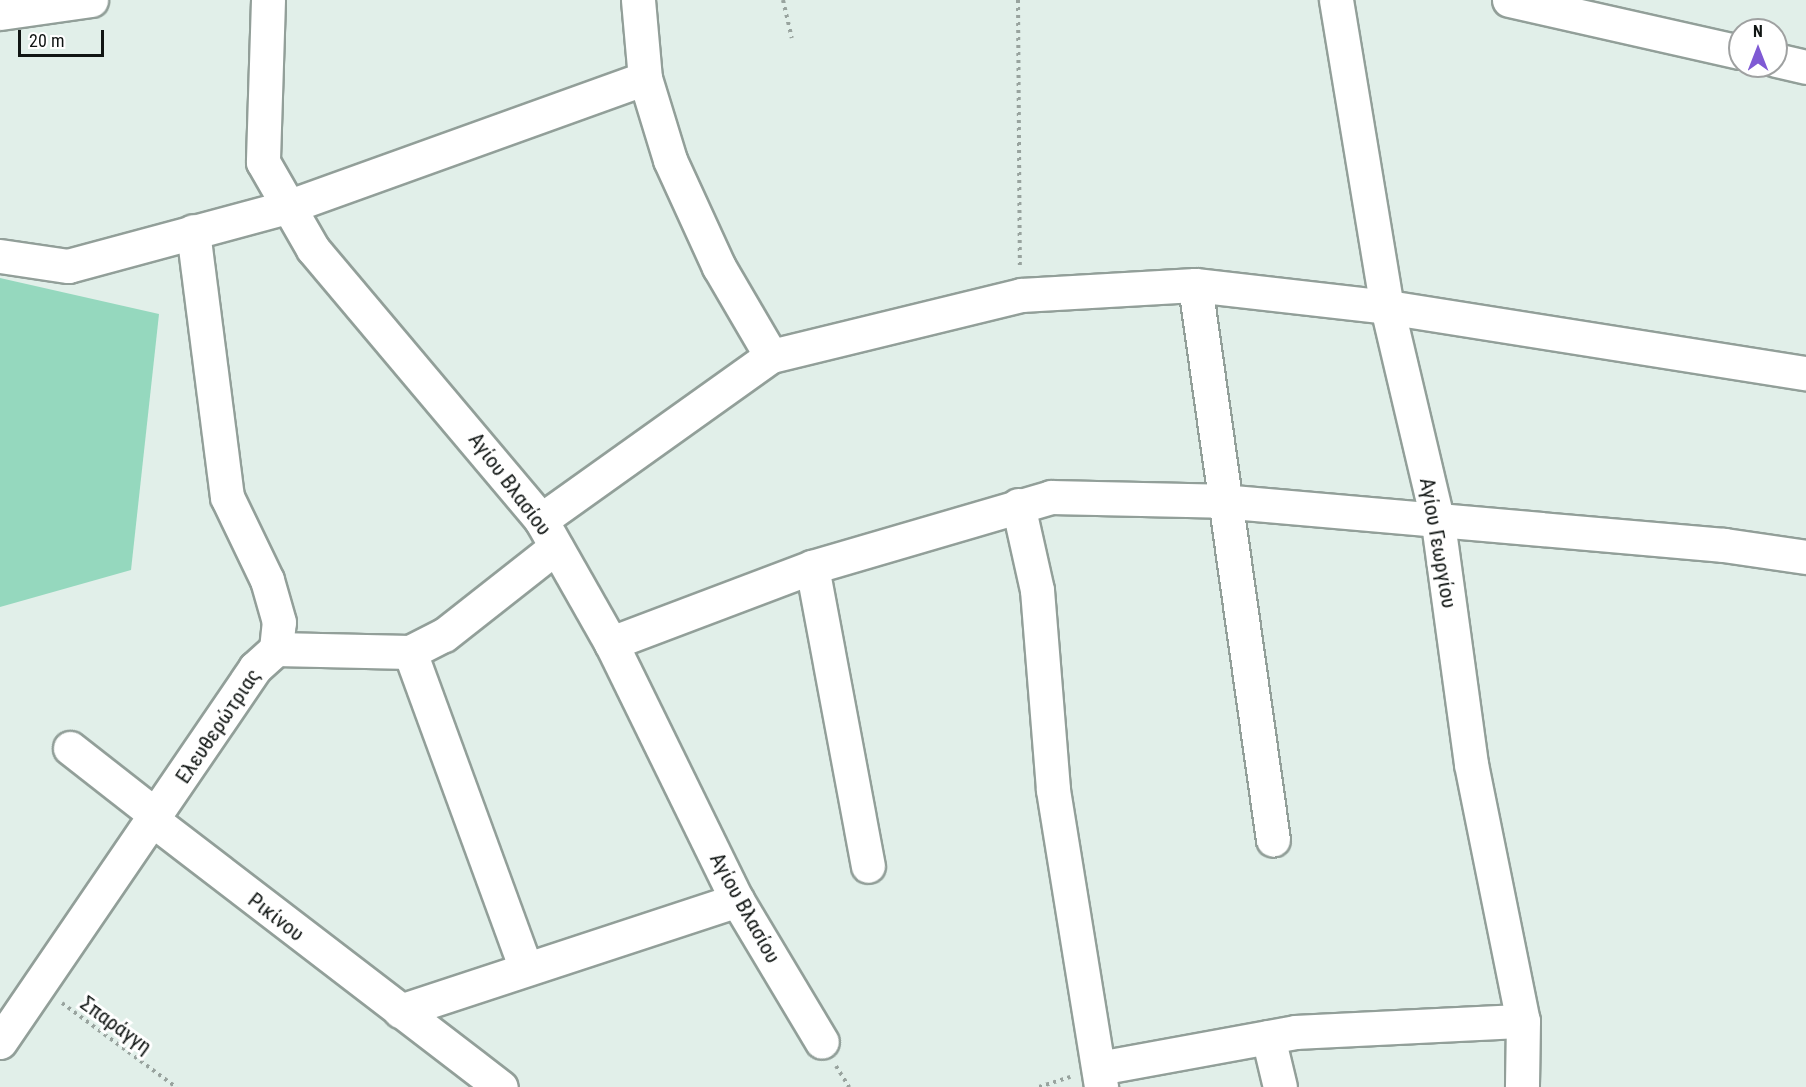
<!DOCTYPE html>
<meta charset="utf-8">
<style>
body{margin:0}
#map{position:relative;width:1806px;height:1087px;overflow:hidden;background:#e1efe9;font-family:"Roboto Condensed",sans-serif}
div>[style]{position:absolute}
.green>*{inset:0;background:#95d8be}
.path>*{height:4px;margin-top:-2px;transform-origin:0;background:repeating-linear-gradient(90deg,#98a39e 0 3px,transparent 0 7.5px)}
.roads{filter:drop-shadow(2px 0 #929f99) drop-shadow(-2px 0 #929f99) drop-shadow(0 2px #929f99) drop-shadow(0 -2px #929f99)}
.minor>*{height:33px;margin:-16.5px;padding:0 16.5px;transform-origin:16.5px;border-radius:16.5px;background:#fff}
span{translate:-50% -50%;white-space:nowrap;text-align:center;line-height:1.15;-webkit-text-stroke:6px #fff;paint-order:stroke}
.street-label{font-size:21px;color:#101513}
.north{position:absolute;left:1728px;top:18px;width:60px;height:60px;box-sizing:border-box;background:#fff;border:2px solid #9fa1a1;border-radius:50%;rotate:0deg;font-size:16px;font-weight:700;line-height:24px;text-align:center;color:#101513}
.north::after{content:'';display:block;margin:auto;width:21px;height:27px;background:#7f5ad4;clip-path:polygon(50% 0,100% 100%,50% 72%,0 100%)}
.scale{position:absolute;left:18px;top:30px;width:86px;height:27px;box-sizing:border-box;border:3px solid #101513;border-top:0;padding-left:8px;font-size:18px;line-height:21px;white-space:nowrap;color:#101513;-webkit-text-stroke:4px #fff;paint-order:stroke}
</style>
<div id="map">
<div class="green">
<i style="clip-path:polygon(0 278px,159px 314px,131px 570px,0 607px)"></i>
</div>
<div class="path">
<i style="left:783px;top:0;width:39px;rotate:77deg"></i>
<i style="left:1018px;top:0;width:265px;rotate:89.6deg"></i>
<i style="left:62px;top:1003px;width:142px;rotate:36.4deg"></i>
<i style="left:836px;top:1066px;width:25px;rotate:58deg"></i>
<i style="left:1039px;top:1087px;width:33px;rotate:-18deg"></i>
</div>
<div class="roads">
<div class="minor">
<i style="left:268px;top:0;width:162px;rotate:91.8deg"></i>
<i style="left:263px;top:162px;width:100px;rotate:60.1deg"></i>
<i style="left:313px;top:249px;width:354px;rotate:49.9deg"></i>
<i style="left:541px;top:520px;width:142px;rotate:60.4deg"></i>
<i style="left:611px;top:643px;width:286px;rotate:63.9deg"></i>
<i style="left:737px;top:900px;width:165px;rotate:59.1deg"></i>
<i style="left:638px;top:0;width:78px;rotate:84.9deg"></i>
<i style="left:645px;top:78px;width:86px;rotate:73deg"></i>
<i style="left:670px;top:160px;width:118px;rotate:65.4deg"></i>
<i style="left:719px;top:267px;width:103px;rotate:59.7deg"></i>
<i style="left:1336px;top:0;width:311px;rotate:80.6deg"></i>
<i style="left:1387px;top:307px;width:222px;rotate:76.7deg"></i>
<i style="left:1438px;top:523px;width:243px;rotate:82.2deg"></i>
<i style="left:1471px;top:764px;width:262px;rotate:78.6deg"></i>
<i style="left:1523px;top:1021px;width:66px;rotate:90.9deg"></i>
<i style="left:1509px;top:0;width:237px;rotate:12.7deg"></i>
<i style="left:0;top:13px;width:92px;rotate:-8.1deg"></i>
<i style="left:1776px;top:60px;width:31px;rotate:13deg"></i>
<i style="left:0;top:256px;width:69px;rotate:8.4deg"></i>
<i style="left:68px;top:266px;width:230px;rotate:-15.1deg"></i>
<i style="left:290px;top:206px;width:377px;rotate:-19.8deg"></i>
<i style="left:1195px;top:285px;width:560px;rotate:82deg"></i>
<i style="left:1018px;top:505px;width:87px;rotate:77.4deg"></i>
<i style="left:1037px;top:590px;width:201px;rotate:85.4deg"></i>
<i style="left:1053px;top:790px;width:301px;rotate:80.8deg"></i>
<i style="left:541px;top:520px;width:282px;rotate:-35.5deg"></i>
<i style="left:771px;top:356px;width:257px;rotate:-13.7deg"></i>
<i style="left:1021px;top:295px;width:174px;rotate:-3.3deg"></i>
<i style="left:1195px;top:285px;width:193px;rotate:6.5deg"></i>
<i style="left:1387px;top:307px;width:424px;rotate:9deg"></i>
<i style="left:812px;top:567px;width:304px;rotate:79.4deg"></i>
<i style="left:611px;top:643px;width:215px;rotate:-20.7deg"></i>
<i style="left:812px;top:567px;width:249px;rotate:-16.3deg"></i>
<i style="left:1051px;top:497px;width:170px;rotate:1.3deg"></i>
<i style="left:1221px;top:501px;width:505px;rotate:5deg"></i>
<i style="left:1724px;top:545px;width:83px;rotate:8.3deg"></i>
<i style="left:276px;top:649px;width:134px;rotate:1.3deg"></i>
<i style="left:410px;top:652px;width:38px;rotate:-27deg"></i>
<i style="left:444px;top:635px;width:142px;rotate:-38.2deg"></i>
<i style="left:410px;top:652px;width:335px;rotate:69.9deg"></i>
<i style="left:70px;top:748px;width:110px;rotate:38deg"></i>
<i style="left:154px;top:821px;width:437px;rotate:37.5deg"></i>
<i style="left:400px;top:1011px;width:355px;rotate:-18.2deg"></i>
<i style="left:1268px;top:1037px;width:51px;rotate:76.5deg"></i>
<i style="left:0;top:1042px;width:453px;rotate:-55.7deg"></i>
<i style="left:255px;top:668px;width:28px;rotate:-42deg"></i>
<i style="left:276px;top:649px;width:27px;rotate:-84deg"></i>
<i style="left:279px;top:622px;width:44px;rotate:-105.9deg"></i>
<i style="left:267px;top:580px;width:92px;rotate:-115.7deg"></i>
<i style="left:227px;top:497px;width:268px;rotate:-97.3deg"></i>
<i style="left:1099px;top:1068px;width:200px;rotate:-10.4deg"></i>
<i style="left:1296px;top:1032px;width:227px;rotate:-2.8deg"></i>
</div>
</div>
<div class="street-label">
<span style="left:510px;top:484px;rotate:53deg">Αγίου Βλασίου</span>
<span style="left:1438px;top:543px;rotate:80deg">Αγίου Γεωργίου</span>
<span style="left:218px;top:726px;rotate:-56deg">Ελευθερώτριας</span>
<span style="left:745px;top:908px;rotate:61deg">Αγίου Βλασίου</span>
<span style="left:276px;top:917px;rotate:38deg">Ρικίνου</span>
<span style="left:116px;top:1025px;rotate:36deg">Σπαράγγη</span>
</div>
<div class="north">N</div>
<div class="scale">20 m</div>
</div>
